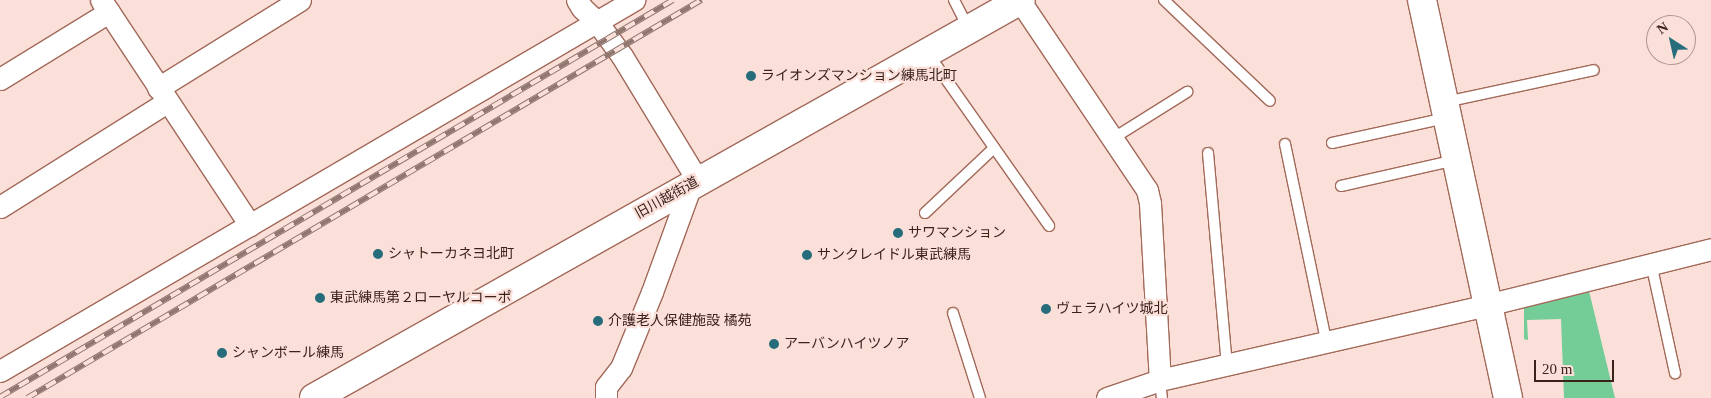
<!DOCTYPE html>
<meta charset="utf-8">
<style>
body{margin:0}
#map{position:relative;width:1711px;height:398px;overflow:hidden;background:#fbe0d9;font-family:"Times New Roman","Noto Sans JP",serif}
div>[style]{position:absolute}
.green>*{inset:0;background:#74cc96}
.roads{filter:drop-shadow(1px 0 #a26959) drop-shadow(-1px 0 #a26959) drop-shadow(0 1px #a26959) drop-shadow(0 -1px #a26959)}
.lane>*{height:10px;margin:-5px;padding:0 5px;transform-origin:5px;border-radius:5px;background:#fff}
.street>*{height:21px;margin:-10.5px;padding:0 10.5px;transform-origin:10.5px;border-radius:10.5px;background:#fff}
.secondary>*{height:28px;margin:-14px;padding:0 14px;transform-origin:14px;border-radius:14px;background:#fff}
.rail>*{height:5.5px;margin-top:-2.75px;transform-origin:0;background:repeating-linear-gradient(90deg,#fbe0d9 0 11px,#907770 0 22px);box-sizing:border-box;border-block:1px solid #907770}
.dots>*{width:14px;height:14px;translate:-50% -50%;box-sizing:border-box;border:2px solid #fbe0d9;border-radius:50%}
span{translate:-50% -50%;white-space:nowrap;text-align:center;line-height:1.15;-webkit-text-stroke:4.5px #fbe0d9;paint-order:stroke}
.poi-label{font-size:14px;color:#3b231c}
.left{translate:0 -50%;text-align:left}
.street-label{font-size:14px;color:#3b231c}
.north{position:absolute;left:1646px;top:15px;width:50px;height:50px;box-sizing:border-box;background:#fbe0d9;border:1px solid #ae948d;border-radius:50%;rotate:325deg;font-size:14px;font-weight:700;line-height:20px;text-align:center;color:#3b231c}
.north::after{content:'';display:block;margin:auto;width:18px;height:22px;background:#276c7b;clip-path:polygon(50% 0,100% 100%,50% 72%,0 100%)}
.scale{position:absolute;left:1534px;top:360px;width:80px;height:22px;box-sizing:border-box;border:2px solid #3b231c;border-top:0;padding-left:6px;font-size:15px;line-height:18px;white-space:nowrap;color:#3b231c;-webkit-text-stroke:4px #fbe0d9;paint-order:stroke}
</style>
<div id="map">
<div class="green">
<i style="clip-path:polygon(1589px 291px,1615px 398px,1564px 398px,1561px 319px,1527px 320px,1528px 340px,1524px 339px,1524px 306px)"></i>
</div>
<div class="roads">
<div class="lane">
<i style="left:954px;top:0;width:31px;rotate:63deg"></i>
<i style="left:1164px;top:0;width:146px;rotate:43.6deg"></i>
<i style="left:929px;top:55px;width:209px;rotate:54.9deg"></i>
<i style="left:1445px;top:102px;width:152px;rotate:-12.1deg"></i>
<i style="left:1112px;top:139px;width:89px;rotate:-32.1deg"></i>
<i style="left:1332px;top:143px;width:117px;rotate:-12.4deg"></i>
<i style="left:1285px;top:144px;width:201px;rotate:78.2deg"></i>
<i style="left:1208px;top:153px;width:212px;rotate:84.9deg"></i>
<i style="left:1341px;top:186px;width:117px;rotate:-12.8deg"></i>
<i style="left:925px;top:213px;width:95px;rotate:-43.3deg"></i>
<i style="left:1651px;top:263px;width:113px;rotate:77.7deg"></i>
<i style="left:953px;top:313px;width:89px;rotate:72.4deg"></i>
<i style="left:1160px;top:380px;width:18px;rotate:84deg"></i>
</div>
<div class="street">
<i style="left:101px;top:0;width:270px;rotate:56.5deg"></i>
<i style="left:577px;top:0;width:9px;rotate:58deg"></i>
<i style="left:582px;top:8px;width:21px;rotate:43deg"></i>
<i style="left:597px;top:22px;width:42px;rotate:53.7deg"></i>
<i style="left:622px;top:56px;width:146px;rotate:58.7deg"></i>
<i style="left:1020px;top:1px;width:228px;rotate:56.1deg"></i>
<i style="left:1147px;top:190px;width:13px;rotate:77deg"></i>
<i style="left:1150px;top:203px;width:177px;rotate:86.8deg"></i>
<i style="left:0;top:79px;width:128px;rotate:-31.6deg"></i>
<i style="left:158px;top:88px;width:167px;rotate:-31.8deg"></i>
<i style="left:0;top:207px;width:197px;rotate:-32.2deg"></i>
<i style="left:0;top:371px;width:735px;rotate:-30.34deg"></i>
<i style="left:606px;top:398px;width:11px;rotate:-90deg"></i>
<i style="left:606px;top:387px;width:24px;rotate:-52deg"></i>
<i style="left:621px;top:368px;width:82px;rotate:-67.8deg"></i>
<i style="left:652px;top:292px;width:114px;rotate:-70deg"></i>
<i style="left:1107px;top:398px;width:56px;rotate:-18.8deg"></i>
<i style="left:1160px;top:380px;width:335px;rotate:-12.9deg"></i>
<i style="left:1487px;top:305px;width:231px;rotate:-14deg"></i>
</div>
<div class="secondary">
<i style="left:1422px;top:0;width:407px;rotate:77.8deg"></i>
<i style="left:314px;top:398px;width:811px;rotate:-29.38deg"></i>
</div>
</div>
<div class="rail">
<i style="left:0;top:397px;width:781px;rotate:-30.54deg"></i>
<i style="left:27px;top:398px;width:783px;rotate:-30.56deg"></i>
</div>
<div class="dots">
<i style="left:751px;top:76px;background:#276c7b"></i>
<i style="left:898px;top:233px;background:#276c7b"></i>
<i style="left:378px;top:254px;background:#276c7b"></i>
<i style="left:807px;top:255px;background:#276c7b"></i>
<i style="left:320px;top:298px;background:#276c7b"></i>
<i style="left:1046px;top:309px;background:#276c7b"></i>
<i style="left:598px;top:321px;background:#276c7b"></i>
<i style="left:774px;top:344px;background:#276c7b"></i>
<i style="left:222px;top:353px;background:#276c7b"></i>
</div>
<div class="poi-label">
<span class="left" style="left:761px;top:76px">ライオンズマンション練馬北町</span>
<span class="left" style="left:908px;top:233px">サワマンション</span>
<span class="left" style="left:388px;top:254px">シャトーカネヨ北町</span>
<span class="left" style="left:817px;top:255px">サンクレイドル東武練馬</span>
<span class="left" style="left:330px;top:298px">東武練馬第２ローヤルコーポ</span>
<span class="left" style="left:1056px;top:309px">ヴェラハイツ城北</span>
<span class="left" style="left:608px;top:321px">介護老人保健施設 橘苑</span>
<span class="left" style="left:784px;top:344px">アーバンハイツノア</span>
<span class="left" style="left:232px;top:353px">シャンボール練馬</span>
</div>
<div class="street-label">
<span style="left:667px;top:198px;rotate:-29deg">旧川越街道</span>
</div>
<div class="north">N</div>
<div class="scale">20 m</div>
</div>
